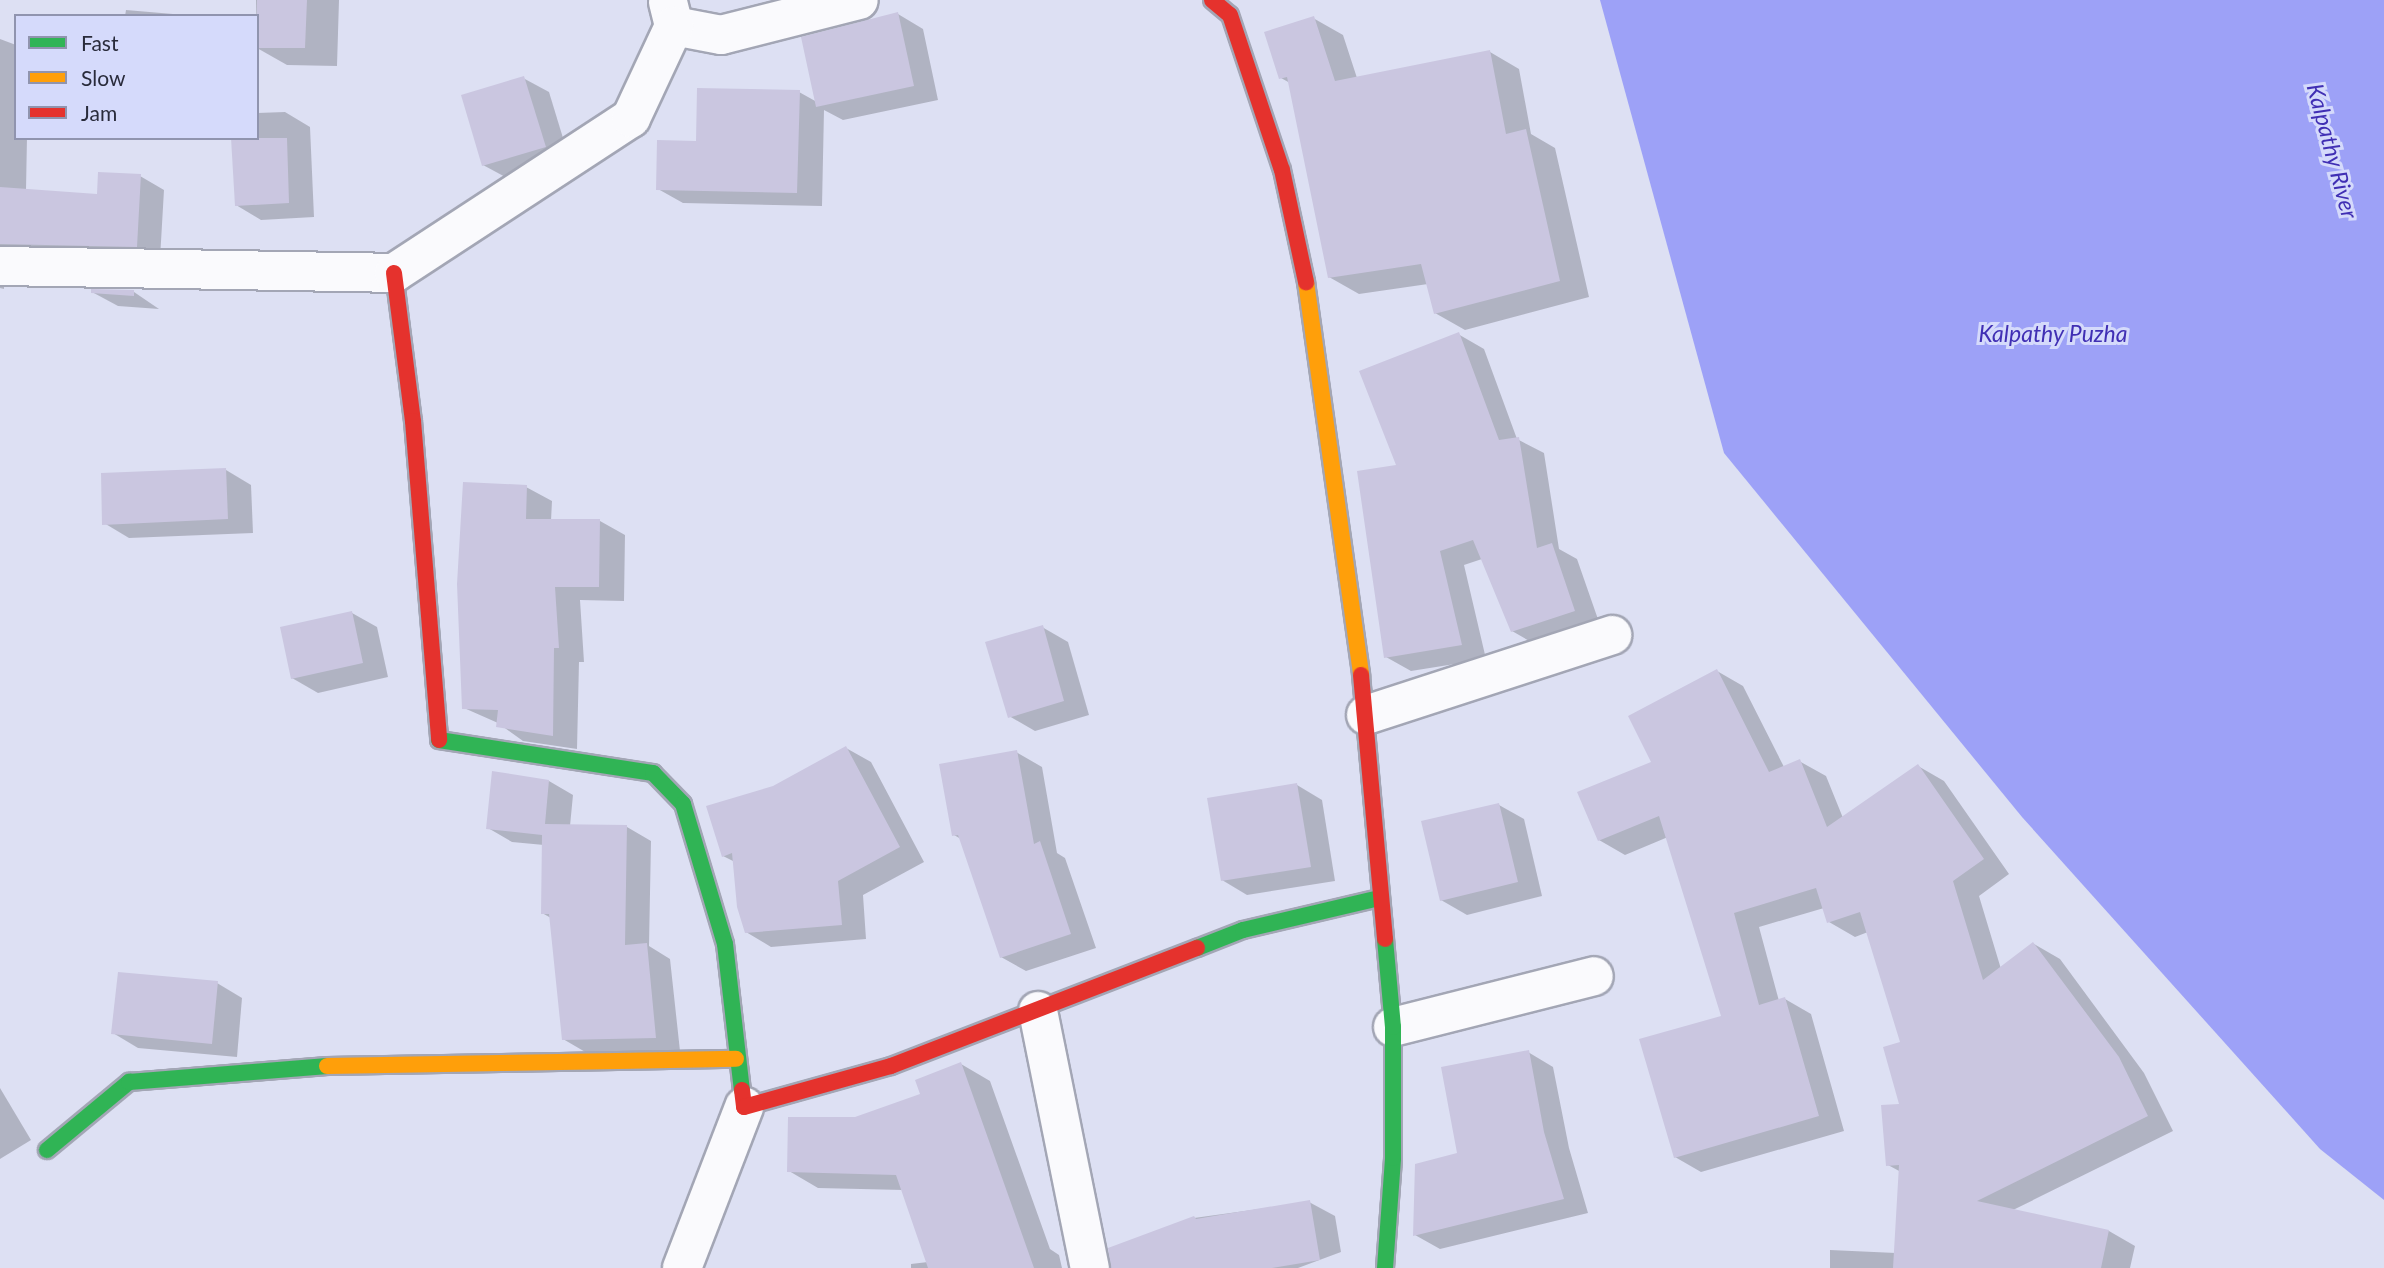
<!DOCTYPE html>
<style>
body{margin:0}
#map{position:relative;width:2384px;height:1268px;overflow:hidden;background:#dde0f3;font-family:Lato,sans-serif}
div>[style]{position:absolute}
.water>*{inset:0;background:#9da1f7}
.shadow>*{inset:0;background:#0003}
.building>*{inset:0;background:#cac6e0}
.roads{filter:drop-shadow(2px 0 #a3a6b5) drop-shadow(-2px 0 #a3a6b5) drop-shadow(0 2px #a3a6b5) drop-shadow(0 -2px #a3a6b5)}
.street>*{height:38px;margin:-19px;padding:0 19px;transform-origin:19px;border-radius:19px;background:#fafafd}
.fast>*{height:16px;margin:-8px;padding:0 8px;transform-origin:8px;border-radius:8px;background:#30b455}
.slow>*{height:16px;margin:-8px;padding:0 8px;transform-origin:8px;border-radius:8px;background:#ff9f0a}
.jam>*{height:16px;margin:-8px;padding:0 8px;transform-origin:8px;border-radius:8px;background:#e5322d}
span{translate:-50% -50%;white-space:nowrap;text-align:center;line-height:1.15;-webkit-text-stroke:6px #d5dafb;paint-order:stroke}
.water-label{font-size:23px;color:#402fb4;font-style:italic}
.legend{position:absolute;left:14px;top:14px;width:245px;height:126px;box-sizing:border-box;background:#d5dafb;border:2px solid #9094ae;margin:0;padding:9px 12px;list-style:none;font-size:21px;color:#292b3b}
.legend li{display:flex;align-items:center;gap:14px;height:35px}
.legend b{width:35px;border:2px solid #9094ae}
</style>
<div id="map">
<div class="water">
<i style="clip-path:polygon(1600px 0,2384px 0,2384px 1200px,2320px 1149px,2022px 817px,1724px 453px)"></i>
</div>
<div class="shadow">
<i style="clip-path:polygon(256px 0,339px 0,337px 66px,287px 65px,257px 48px)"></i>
<i style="clip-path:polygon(126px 10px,173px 14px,176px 16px,125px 16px)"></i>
<i style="clip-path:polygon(898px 14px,923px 29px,938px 100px,843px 120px,824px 110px,822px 206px,683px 203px,658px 189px,697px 143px,799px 92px,817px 102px)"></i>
<i style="clip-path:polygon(1313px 18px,1343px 35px,1357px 78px,1490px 52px,1519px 69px,1531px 134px,1555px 148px,1589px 297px,1465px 330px,1435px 313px,1428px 284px,1359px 294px,1329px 277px,1290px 83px,1281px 78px)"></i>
<i style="clip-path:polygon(0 39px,16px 45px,16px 138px,27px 138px,26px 190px,98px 196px,140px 176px,164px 190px,160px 259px,4px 269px,4px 289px,0 288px)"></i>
<i style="clip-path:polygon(523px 78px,549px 92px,570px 161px,509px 179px,483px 165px)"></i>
<i style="clip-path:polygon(285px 112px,310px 127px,314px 217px,261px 220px,236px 205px,257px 138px,257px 113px)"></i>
<i style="clip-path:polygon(92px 292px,134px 292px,159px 309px,118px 306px)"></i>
<i style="clip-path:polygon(1458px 334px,1484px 349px,1517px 439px,1544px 453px,1559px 549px,1577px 559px,1600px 625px,1538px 646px,1512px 631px,1482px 559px,1464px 565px,1486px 659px,1411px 671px,1386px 657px,1398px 467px)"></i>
<i style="clip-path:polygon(226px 470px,251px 485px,253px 533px,129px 538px,104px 523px)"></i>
<i style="clip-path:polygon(526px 487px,552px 501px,551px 521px,600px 521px,625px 535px,624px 601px,580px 600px,584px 662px,579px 662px,577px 749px,523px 741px,498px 723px,464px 708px)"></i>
<i style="clip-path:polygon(352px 613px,377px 627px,388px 677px,318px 693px,292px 678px)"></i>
<i style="clip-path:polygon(1042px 627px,1068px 642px,1089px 715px,1035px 731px,1009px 716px)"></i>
<i style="clip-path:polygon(1717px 671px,1743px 686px,1784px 767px,1799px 761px,1826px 776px,1843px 818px,1918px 766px,1944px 781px,2009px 874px,1979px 896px,2001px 969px,2034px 944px,2060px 959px,2144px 1073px,2173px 1131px,2013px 1210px,2109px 1231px,2135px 1246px,2130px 1268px,1830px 1268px,1830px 1250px,1896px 1253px,1901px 1172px,1888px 1165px,1901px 1106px,1902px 1044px,1868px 932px,1855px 937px,1829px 922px,1824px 908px,1759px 927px,1779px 1001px,1785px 999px,1811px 1014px,1844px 1131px,1701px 1172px,1675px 1157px,1723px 1017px,1668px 837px,1625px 855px,1599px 840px)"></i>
<i style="clip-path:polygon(846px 748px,871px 762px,924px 862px,863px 895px,866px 939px,771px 947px,746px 932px,735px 862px,723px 856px,773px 787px)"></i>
<i style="clip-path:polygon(1016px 752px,1042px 767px,1057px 853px,1065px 858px,1096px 948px,1026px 971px,1001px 957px,961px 839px,954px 835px)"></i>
<i style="clip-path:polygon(549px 781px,573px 795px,570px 826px,627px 827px,651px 841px,649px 946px,670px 959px,680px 1051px,587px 1053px,563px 1039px,551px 918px,542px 913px,544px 845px,512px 842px,488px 828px)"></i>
<i style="clip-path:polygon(1297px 785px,1322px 800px,1335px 881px,1247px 895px,1222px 880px)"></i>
<i style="clip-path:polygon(1499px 805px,1524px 819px,1542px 896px,1467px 915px,1441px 900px)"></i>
<i style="clip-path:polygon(217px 983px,242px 998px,237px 1057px,138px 1048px,113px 1033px)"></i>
<i style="clip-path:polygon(1528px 1052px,1553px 1067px,1569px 1148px,1588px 1213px,1440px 1249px,1415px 1235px,1459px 1155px)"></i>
<i style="clip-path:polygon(961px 1064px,990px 1081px,1050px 1249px,1059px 1255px,1062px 1268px,911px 1268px,911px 1264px,928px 1262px,903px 1190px,818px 1188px,789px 1171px,855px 1119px,922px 1095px)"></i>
<i style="clip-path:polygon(0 1088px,31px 1140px,0 1159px)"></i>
<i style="clip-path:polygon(1309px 1202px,1335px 1216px,1341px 1252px,1298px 1268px,1138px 1268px,1194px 1218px)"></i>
</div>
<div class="building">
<i style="clip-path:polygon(257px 0,307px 0,305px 48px,257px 48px)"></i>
<i style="clip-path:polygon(898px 12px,914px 86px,816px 107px,801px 37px)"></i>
<i style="clip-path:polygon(1314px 16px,1335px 81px,1490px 50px,1506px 134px,1526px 129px,1560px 281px,1434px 314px,1421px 264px,1328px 278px,1287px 77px,1279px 79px,1264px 32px)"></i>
<i style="clip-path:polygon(524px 76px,546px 147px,482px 166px,461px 95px)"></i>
<i style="clip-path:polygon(697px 88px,800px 90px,797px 193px,656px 190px,657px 140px,696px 141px)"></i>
<i style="clip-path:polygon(231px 138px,287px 138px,289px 203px,235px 206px)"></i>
<i style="clip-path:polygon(98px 172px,141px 174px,137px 247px,0 244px,0 187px,97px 194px)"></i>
<i style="clip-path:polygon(91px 289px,134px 290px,134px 296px,91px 293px)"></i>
<i style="clip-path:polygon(1459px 332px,1499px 440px,1519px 437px,1537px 548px,1552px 543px,1575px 611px,1511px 632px,1473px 540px,1440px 551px,1462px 645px,1384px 658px,1357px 471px,1396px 465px,1359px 371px)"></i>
<i style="clip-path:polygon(226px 468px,228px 519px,102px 525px,101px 473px)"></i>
<i style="clip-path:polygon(463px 482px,527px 485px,526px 519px,600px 519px,599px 587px,555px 587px,559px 648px,554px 648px,553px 736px,496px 727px,498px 710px,462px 709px,457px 584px)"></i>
<i style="clip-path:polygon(352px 611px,363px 663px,291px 679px,280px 627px)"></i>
<i style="clip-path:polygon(1043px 625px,1064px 701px,1008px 718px,985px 642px)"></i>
<i style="clip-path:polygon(1717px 669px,1769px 772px,1800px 759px,1827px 827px,1918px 764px,1984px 859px,1953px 881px,1983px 980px,2033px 942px,2119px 1057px,2148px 1116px,1977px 1201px,2109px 1230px,2101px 1268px,1893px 1268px,1899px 1165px,1886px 1166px,1881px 1105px,1899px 1104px,1883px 1047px,1900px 1042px,1860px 912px,1827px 923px,1816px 888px,1734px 913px,1759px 1005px,1785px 997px,1819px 1116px,1674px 1158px,1639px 1039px,1721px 1016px,1659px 816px,1598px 841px,1577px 792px,1651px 762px,1628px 716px)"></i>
<i style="clip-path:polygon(846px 746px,900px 847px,838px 881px,842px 925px,745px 933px,737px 907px,732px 853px,722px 857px,706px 806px,773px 786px)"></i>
<i style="clip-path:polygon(1017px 750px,1034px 844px,1040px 841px,1071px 934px,1000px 958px,958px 835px,952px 836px,939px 764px)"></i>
<i style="clip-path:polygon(492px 771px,549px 780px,545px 824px,627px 825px,625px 945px,647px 943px,656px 1038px,562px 1040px,549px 914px,541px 914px,542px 835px,486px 829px)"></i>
<i style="clip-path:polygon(1297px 783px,1311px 867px,1221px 881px,1207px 798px)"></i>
<i style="clip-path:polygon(1499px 803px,1518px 882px,1440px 901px,1421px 821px)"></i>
<i style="clip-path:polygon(118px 972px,218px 981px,212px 1044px,111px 1034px)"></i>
<i style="clip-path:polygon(1529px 1050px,1544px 1132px,1564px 1199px,1413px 1236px,1415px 1164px,1457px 1153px,1441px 1067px)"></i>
<i style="clip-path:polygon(961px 1062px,1034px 1268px,928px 1268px,896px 1175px,787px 1172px,788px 1117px,855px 1117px,920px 1094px,915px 1080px)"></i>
<i style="clip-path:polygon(1310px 1200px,1320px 1260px,1272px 1268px,1111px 1268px,1108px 1248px,1194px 1216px,1196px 1219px)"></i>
</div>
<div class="roads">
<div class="street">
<i style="left:668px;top:2px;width:25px;rotate:76deg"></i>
<i style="left:674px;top:26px;width:48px;rotate:10.8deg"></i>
<i style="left:721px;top:35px;width:142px;rotate:-14.2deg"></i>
<i style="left:0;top:266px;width:394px;rotate:1deg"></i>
<i style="left:394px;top:273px;width:283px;rotate:-33.2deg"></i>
<i style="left:631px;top:118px;width:102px;rotate:-64.9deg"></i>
<i style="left:1366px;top:715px;width:259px;rotate:-18deg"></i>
<i style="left:1038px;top:1011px;width:262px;rotate:78.6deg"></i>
<i style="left:1393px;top:1027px;width:207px;rotate:-14.2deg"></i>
<i style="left:682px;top:1268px;width:173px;rotate:-68.9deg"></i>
</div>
<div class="fast">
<i style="left:439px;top:740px;width:217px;rotate:8.8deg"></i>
<i style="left:653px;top:773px;width:43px;rotate:45.9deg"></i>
<i style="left:683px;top:804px;width:146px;rotate:73.3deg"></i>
<i style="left:725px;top:944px;width:147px;rotate:83.4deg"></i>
<i style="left:1197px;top:948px;width:49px;rotate:-21.4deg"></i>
<i style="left:1243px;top:930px;width:140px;rotate:-13.2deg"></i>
<i style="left:47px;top:1150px;width:107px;rotate:-39.7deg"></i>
<i style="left:129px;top:1082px;width:199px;rotate:-4.6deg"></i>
<i style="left:1385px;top:1268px;width:110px;rotate:-85.8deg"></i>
<i style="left:1393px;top:1158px;width:131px;rotate:-90deg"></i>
<i style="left:1393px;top:1027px;width:88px;rotate:-95.2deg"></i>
</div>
<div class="slow">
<i style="left:1306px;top:282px;width:397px;rotate:82deg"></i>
<i style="left:327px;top:1066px;width:409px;rotate:-1deg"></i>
</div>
<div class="jam">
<i style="left:1212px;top:0;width:23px;rotate:40deg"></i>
<i style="left:1230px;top:15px;width:163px;rotate:71.5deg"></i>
<i style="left:1282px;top:170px;width:115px;rotate:77.9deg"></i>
<i style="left:394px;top:273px;width:149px;rotate:82.7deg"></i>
<i style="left:413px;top:421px;width:320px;rotate:85.3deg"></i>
<i style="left:1361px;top:675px;width:265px;rotate:84.8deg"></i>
<i style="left:742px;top:1090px;width:17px;rotate:83deg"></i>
<i style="left:744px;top:1107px;width:153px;rotate:-15.6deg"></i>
<i style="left:891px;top:1066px;width:328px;rotate:-21.1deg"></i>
</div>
</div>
<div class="water-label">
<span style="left:2333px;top:151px;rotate:75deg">Kalpathy River</span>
<span style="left:2053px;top:333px">Kalpathy Puzha</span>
</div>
<ul class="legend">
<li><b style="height:9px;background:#30b455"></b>Fast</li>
<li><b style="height:9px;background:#ff9f0a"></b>Slow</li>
<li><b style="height:9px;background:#e5322d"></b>Jam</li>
</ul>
</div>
